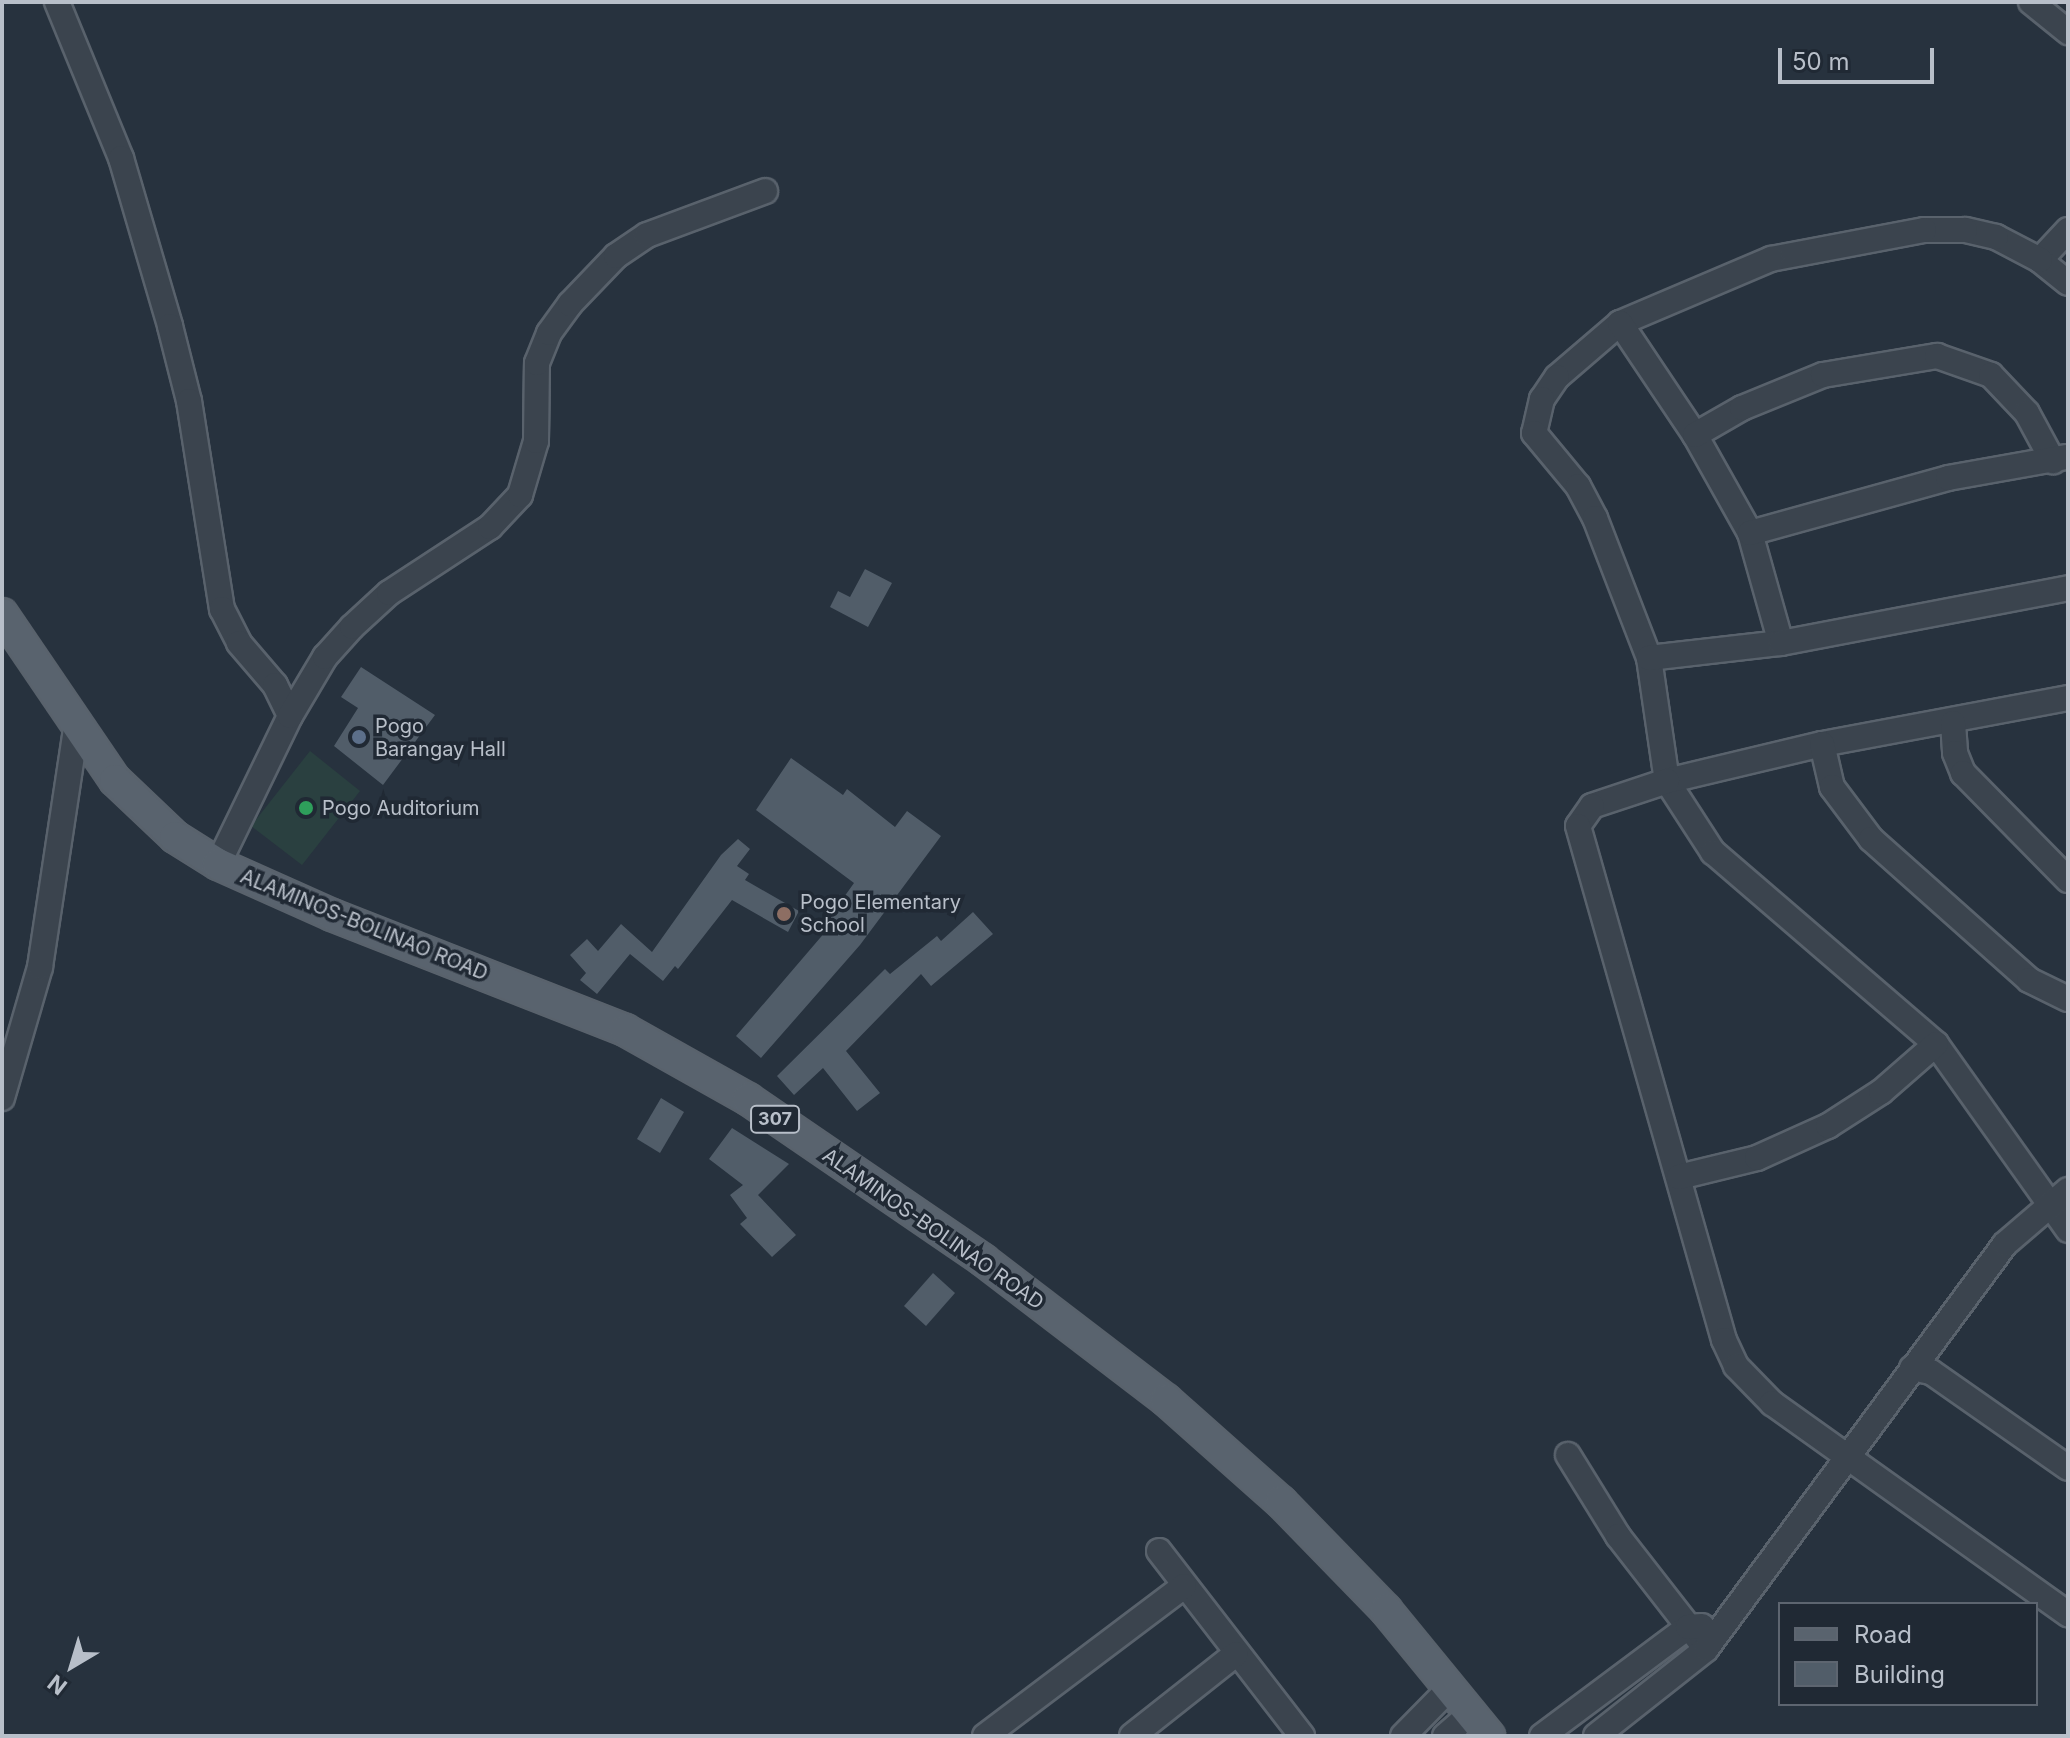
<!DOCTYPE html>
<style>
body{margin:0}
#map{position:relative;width:2070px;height:1738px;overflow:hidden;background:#27323e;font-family:Inter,sans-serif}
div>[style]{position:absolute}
.green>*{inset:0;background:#2a4040}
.building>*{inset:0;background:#515d69}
.roads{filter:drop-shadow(2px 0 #59626c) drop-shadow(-2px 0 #59626c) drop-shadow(0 2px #59626c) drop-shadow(0 -2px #59626c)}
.minor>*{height:24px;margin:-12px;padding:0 12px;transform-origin:12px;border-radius:12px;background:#3b444e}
.major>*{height:30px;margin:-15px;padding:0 15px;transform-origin:15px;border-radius:15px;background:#59636e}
.dots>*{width:22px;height:22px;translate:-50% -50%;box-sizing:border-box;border:4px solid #202934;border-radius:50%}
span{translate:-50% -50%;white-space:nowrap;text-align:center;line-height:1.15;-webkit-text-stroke:7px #202934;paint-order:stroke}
.shield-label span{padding:2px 6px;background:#202934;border:2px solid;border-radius:6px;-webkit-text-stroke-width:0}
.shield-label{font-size:18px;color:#b8bfc9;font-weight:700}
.poi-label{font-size:20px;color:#b8bfc9}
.left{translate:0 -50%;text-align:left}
.street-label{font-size:20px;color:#b8bfc9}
.frame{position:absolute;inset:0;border:4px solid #b8bfc9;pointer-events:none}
.legend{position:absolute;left:1778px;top:1602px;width:260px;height:104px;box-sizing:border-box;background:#202934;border:2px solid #5d6570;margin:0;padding:10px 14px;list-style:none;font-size:24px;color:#b8bfc9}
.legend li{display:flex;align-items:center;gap:16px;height:40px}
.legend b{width:40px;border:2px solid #5d6570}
.north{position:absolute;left:32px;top:1626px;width:80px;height:80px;-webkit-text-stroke:6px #202934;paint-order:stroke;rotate:218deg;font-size:22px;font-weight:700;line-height:32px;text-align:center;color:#b8bfc9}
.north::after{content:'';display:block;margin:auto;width:28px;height:36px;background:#b8bfc9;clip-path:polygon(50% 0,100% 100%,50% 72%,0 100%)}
.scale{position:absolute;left:1778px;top:48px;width:156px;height:36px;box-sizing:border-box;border:4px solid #b8bfc9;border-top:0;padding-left:10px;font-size:24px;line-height:28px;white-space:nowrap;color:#b8bfc9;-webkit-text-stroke:6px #202934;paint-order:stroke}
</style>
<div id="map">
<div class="green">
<i style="clip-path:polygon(310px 751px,360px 791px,302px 865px,251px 826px)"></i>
</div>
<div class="building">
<i style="clip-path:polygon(865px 569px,892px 583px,868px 627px,830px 607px,838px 591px,850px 597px)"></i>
<i style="clip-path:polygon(361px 667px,435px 715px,383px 785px,334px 746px,358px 708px,341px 697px)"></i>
<i style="clip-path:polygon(791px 758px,843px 795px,847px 789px,895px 827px,907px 811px,941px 836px,860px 945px,761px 1058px,736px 1036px,832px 924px,827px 921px,854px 883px,756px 810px)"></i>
<i style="clip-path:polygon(738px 839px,750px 849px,737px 866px,749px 874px,745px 880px,799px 911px,788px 932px,732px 900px,678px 969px,675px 966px,663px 981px,630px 954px,597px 994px,580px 980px,586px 973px,570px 955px,587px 939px,598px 951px,621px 924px,652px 952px,721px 855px)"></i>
<i style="clip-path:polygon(973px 912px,993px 934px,931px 986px,921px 974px,846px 1051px,880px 1093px,857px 1111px,823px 1068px,794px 1095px,777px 1076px,885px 969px,890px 974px,937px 936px,941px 941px)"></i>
<i style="clip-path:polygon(661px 1098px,684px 1112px,660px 1153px,637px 1139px)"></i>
<i style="clip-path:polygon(732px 1128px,789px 1164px,758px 1195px,796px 1235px,772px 1257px,740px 1224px,747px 1218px,730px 1195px,743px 1185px,709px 1159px)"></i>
<i style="clip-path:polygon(933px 1273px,955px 1293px,926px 1326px,904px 1306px)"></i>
</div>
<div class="roads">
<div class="minor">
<i style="left:57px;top:2px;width:169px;rotate:67.7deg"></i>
<i style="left:121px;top:158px;width:175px;rotate:73.7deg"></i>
<i style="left:170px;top:326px;width:77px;rotate:75.8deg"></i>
<i style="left:189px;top:401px;width:211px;rotate:81deg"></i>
<i style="left:222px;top:609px;width:38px;rotate:63deg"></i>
<i style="left:239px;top:643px;width:55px;rotate:49.4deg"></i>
<i style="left:275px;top:685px;width:34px;rotate:64deg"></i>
<i style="left:290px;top:716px;width:165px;rotate:115.9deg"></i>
<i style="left:2031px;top:2px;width:48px;rotate:39deg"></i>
<i style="left:2040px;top:260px;width:41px;rotate:-47deg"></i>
<i style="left:2068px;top:283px;width:36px;rotate:-141deg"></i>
<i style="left:2040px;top:260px;width:50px;rotate:-152.4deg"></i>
<i style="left:1996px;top:237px;width:32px;rotate:-167deg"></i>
<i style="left:1965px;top:230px;width:41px;rotate:180deg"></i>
<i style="left:1924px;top:230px;width:156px;rotate:169.3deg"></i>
<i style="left:1771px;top:259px;width:164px;rotate:157deg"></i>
<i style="left:1620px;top:323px;width:83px;rotate:139.4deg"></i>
<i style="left:1557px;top:377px;width:27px;rotate:124deg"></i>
<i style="left:1542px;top:399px;width:35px;rotate:103deg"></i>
<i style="left:1534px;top:433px;width:69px;rotate:50.3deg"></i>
<i style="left:1578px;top:486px;width:36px;rotate:62deg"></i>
<i style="left:1595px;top:518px;width:150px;rotate:68.9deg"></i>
<i style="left:1649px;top:658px;width:124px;rotate:81.7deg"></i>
<i style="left:1667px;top:781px;width:85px;rotate:57.1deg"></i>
<i style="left:1713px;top:852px;width:294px;rotate:40.7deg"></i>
<i style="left:1936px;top:1044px;width:228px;rotate:54.6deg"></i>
<i style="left:1620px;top:323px;width:135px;rotate:56.2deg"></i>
<i style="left:1695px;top:435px;width:112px;rotate:60.7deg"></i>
<i style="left:1750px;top:533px;width:114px;rotate:74.3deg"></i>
<i style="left:1695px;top:435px;width:54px;rotate:-29.9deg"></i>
<i style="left:1742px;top:408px;width:87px;rotate:-22.2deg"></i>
<i style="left:1823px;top:375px;width:116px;rotate:-9.5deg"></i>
<i style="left:1937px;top:356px;width:57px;rotate:19.4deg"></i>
<i style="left:1991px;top:375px;width:52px;rotate:46.5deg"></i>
<i style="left:2027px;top:413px;width:55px;rotate:61.6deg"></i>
<i style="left:1750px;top:533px;width:205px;rotate:-15.5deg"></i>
<i style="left:1948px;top:478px;width:120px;rotate:-10.1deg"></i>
<i style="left:1649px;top:658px;width:133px;rotate:-6.5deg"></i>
<i style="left:1781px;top:643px;width:292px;rotate:-10.8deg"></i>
<i style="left:2068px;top:698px;width:250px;rotate:169.4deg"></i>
<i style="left:1822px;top:744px;width:159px;rotate:166.6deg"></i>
<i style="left:1667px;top:781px;width:79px;rotate:161.6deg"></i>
<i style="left:1592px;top:806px;width:24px;rotate:125deg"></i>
<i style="left:1578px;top:826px;width:534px;rotate:74.14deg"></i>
<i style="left:1724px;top:1340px;width:29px;rotate:65deg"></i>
<i style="left:1736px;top:1366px;width:52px;rotate:45.8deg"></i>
<i style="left:1772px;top:1403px;width:364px;rotate:35.5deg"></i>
<i style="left:290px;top:716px;width:69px;rotate:-59.3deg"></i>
<i style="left:325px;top:657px;width:40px;rotate:-48deg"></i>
<i style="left:352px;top:627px;width:50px;rotate:-42.6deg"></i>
<i style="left:389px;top:593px;width:121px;rotate:-33.2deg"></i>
<i style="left:490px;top:527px;width:44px;rotate:-46.8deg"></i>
<i style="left:520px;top:495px;width:56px;rotate:-73.5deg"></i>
<i style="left:536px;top:441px;width:78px;rotate:-89.3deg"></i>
<i style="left:537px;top:363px;width:32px;rotate:-68deg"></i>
<i style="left:549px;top:333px;width:36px;rotate:-54deg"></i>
<i style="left:570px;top:304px;width:66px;rotate:-46.2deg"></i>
<i style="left:616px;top:256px;width:37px;rotate:-34deg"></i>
<i style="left:647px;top:235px;width:126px;rotate:-20.4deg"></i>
<i style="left:1953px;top:723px;width:30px;rotate:86deg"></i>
<i style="left:1955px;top:753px;width:22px;rotate:68deg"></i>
<i style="left:1963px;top:773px;width:150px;rotate:45.5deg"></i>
<i style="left:1822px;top:744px;width:44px;rotate:76.9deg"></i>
<i style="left:1832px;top:787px;width:65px;rotate:53.1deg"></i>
<i style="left:1871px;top:839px;width:212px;rotate:41.7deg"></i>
<i style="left:2029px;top:980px;width:43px;rotate:26deg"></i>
<i style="left:2px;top:1098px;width:136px;rotate:-73.8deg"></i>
<i style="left:40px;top:967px;width:242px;rotate:-81.4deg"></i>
<i style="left:1679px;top:1177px;width:80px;rotate:-13.7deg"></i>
<i style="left:1757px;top:1158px;width:78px;rotate:-24.3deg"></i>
<i style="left:1828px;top:1126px;width:63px;rotate:-32.7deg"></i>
<i style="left:1881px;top:1092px;width:73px;rotate:-41.1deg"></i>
<i style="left:1912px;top:1368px;width:19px;rotate:12deg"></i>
<i style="left:1931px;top:1372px;width:167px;rotate:35deg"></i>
<i style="left:1568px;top:1455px;width:95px;rotate:58.3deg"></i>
<i style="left:1618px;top:1536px;width:143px;rotate:52.1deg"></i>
<i style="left:1159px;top:1551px;width:234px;rotate:52.3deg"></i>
<i style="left:985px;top:1736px;width:249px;rotate:-37deg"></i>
<i style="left:1132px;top:1736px;width:132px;rotate:-38.3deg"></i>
<i style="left:1403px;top:1736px;width:67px;rotate:-45.6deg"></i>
<i style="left:1445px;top:1736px;width:35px;rotate:-41deg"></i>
<i style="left:1542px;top:1736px;width:182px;rotate:-36.7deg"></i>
<i style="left:1688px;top:1627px;width:14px;rotate:-4deg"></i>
<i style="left:1596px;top:1736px;width:140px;rotate:-38.3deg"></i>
<i style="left:1706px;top:1649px;width:503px;rotate:-53.56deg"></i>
<i style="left:2005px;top:1244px;width:83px;rotate:-40.6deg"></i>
</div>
<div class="major">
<i style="left:2px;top:614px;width:201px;rotate:55.8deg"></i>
<i style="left:115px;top:780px;width:83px;rotate:43.5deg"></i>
<i style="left:175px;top:837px;width:51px;rotate:32.1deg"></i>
<i style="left:218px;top:864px;width:125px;rotate:24.1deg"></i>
<i style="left:332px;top:915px;width:315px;rotate:21.4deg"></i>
<i style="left:625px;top:1030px;width:141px;rotate:29.3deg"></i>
<i style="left:748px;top:1099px;width:285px;rotate:34.4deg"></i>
<i style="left:983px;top:1260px;width:230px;rotate:37.4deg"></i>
<i style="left:1166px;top:1400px;width:154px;rotate:41.6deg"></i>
<i style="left:1281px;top:1502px;width:151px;rotate:45.8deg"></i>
<i style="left:1386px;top:1610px;width:163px;rotate:50.7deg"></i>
</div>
</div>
<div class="dots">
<i style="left:359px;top:737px;background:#5c6f8a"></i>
<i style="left:306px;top:808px;background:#2e9e5b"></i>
<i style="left:784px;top:914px;background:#8d6e63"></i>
</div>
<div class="shield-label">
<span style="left:775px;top:1119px">307</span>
</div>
<div class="poi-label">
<span class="left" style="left:375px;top:738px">Pogo<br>Barangay Hall</span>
<span class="left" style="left:322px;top:808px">Pogo Auditorium</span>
<span class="left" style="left:800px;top:914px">Pogo Elementary<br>School</span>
</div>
<div class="street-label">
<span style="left:364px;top:925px;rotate:22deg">ALAMINOS-BOLINAO ROAD</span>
<span style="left:933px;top:1229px;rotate:35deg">ALAMINOS-BOLINAO ROAD</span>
</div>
<div class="frame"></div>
<ul class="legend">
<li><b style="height:10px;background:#59636e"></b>Road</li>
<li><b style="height:22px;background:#515d69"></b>Building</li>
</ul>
<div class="north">N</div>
<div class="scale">50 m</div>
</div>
